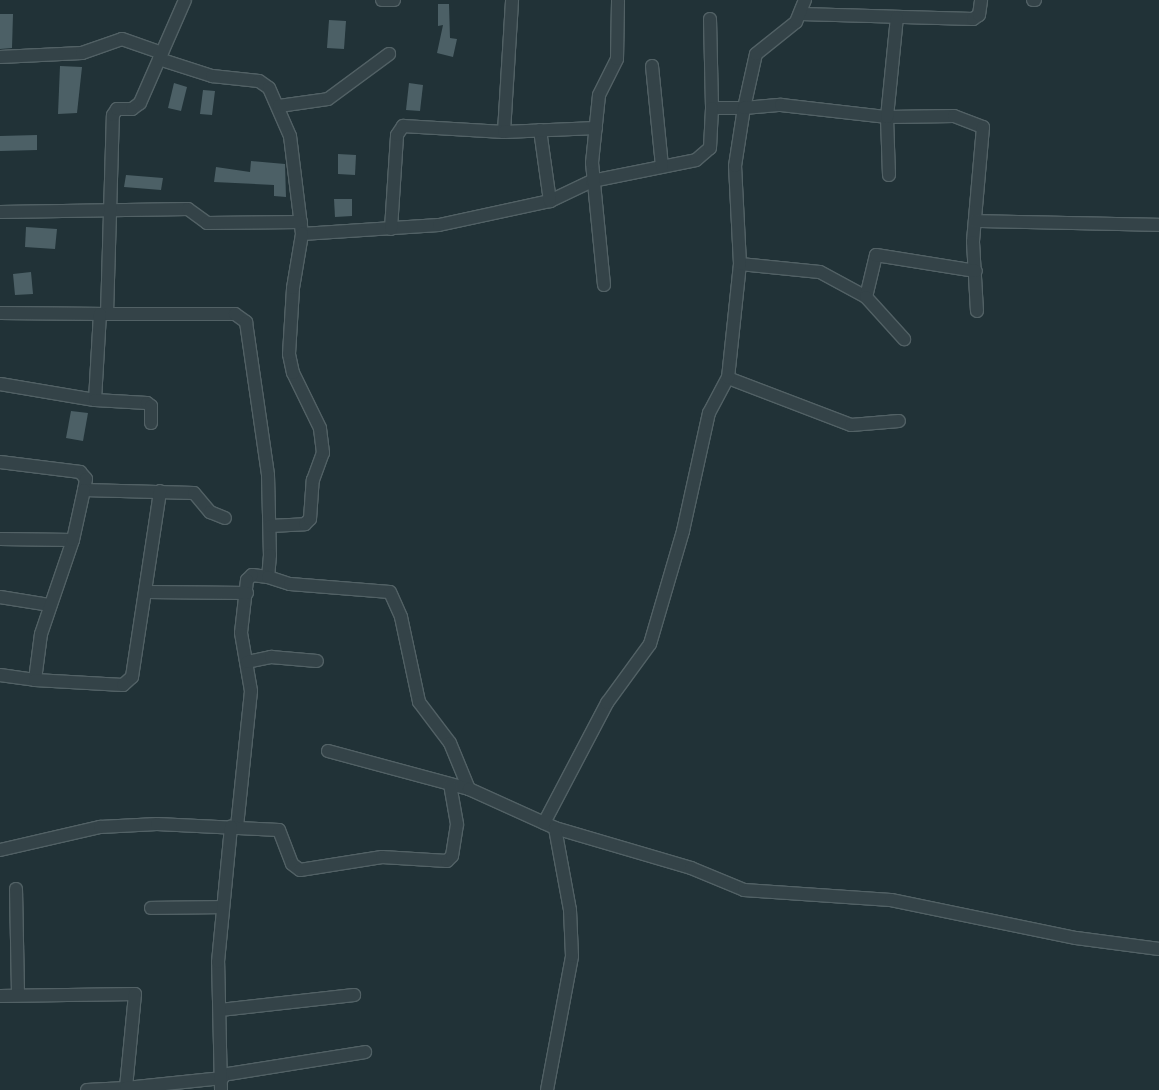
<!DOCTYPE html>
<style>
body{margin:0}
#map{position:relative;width:1159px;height:1090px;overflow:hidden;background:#213237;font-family:Ubuntu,sans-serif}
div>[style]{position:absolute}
.building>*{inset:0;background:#4c6066}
.roads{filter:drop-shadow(1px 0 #526165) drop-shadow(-1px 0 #526165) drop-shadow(0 1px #526165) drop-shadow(0 -1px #526165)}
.minor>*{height:12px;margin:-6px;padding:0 6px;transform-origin:6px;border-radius:6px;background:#344348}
span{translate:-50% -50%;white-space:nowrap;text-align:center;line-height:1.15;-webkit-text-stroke:5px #1a282c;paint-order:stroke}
</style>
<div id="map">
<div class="building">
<i style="clip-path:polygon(438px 4px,449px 4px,450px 38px,457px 39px,453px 57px,437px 53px,443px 25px,438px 26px)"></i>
<i style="clip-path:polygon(0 14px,13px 14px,12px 48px,0 49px)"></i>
<i style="clip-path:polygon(329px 20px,346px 21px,344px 49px,327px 48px)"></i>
<i style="clip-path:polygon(60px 66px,82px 67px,77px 113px,58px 114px)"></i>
<i style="clip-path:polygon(174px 83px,187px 87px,181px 111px,168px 108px)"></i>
<i style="clip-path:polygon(409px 83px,423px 85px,420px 111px,406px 110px)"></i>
<i style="clip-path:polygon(203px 90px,215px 91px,212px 115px,200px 114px)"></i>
<i style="clip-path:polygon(37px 135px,37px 150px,0 151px,0 136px)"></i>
<i style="clip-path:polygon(338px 154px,356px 155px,355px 175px,338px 174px)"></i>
<i style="clip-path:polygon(251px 161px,285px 164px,286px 197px,274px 196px,274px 185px,214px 182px,216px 167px,250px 172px)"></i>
<i style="clip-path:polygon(126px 175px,163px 178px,161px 190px,124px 187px)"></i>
<i style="clip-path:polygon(334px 199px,352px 199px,352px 216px,335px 217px)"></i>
<i style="clip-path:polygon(26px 227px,57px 229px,55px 249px,25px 247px)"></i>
<i style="clip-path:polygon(31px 272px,33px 294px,15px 295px,13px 274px)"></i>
<i style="clip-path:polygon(71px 411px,88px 413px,83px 441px,66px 438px)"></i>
</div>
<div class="roads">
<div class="minor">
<i style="left:382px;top:0;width:12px"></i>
<i style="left:1033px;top:0;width:2px"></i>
<i style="left:801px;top:14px;width:172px;rotate:1.7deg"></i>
<i style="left:973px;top:19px;width:7px;rotate:-34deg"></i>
<i style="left:979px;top:15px;width:15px;rotate:-82deg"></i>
<i style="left:710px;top:19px;width:89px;rotate:88.7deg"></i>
<i style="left:712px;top:108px;width:32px"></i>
<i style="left:744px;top:108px;width:55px;rotate:-77.5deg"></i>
<i style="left:756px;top:54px;width:51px;rotate:-38.7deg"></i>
<i style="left:796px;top:22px;width:24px;rotate:-68deg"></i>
<i style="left:0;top:57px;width:82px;rotate:-2.8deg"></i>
<i style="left:82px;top:53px;width:42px;rotate:-19.3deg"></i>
<i style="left:122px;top:39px;width:42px;rotate:19.3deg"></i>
<i style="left:159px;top:59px;width:56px;rotate:17.8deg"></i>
<i style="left:212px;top:76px;width:47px;rotate:6.1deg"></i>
<i style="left:259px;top:81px;width:12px;rotate:35deg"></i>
<i style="left:269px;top:88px;width:52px;rotate:66.4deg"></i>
<i style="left:290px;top:136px;width:99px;rotate:83deg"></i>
<i style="left:302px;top:234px;width:137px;rotate:-3.8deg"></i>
<i style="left:439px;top:225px;width:114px;rotate:-12.2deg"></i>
<i style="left:550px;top:201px;width:47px;rotate:-25.5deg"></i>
<i style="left:592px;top:181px;width:106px;rotate:-11.4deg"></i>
<i style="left:696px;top:160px;width:18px;rotate:-41deg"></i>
<i style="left:710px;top:148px;width:40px;rotate:-87.1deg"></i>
<i style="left:652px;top:66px;width:101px;rotate:84.3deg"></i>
<i style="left:279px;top:106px;width:49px;rotate:-8.1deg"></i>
<i style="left:328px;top:99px;width:76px;rotate:-36.4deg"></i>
<i style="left:540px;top:130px;width:72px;rotate:82deg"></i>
<i style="left:504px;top:132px;width:132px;rotate:-86.5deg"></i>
<i style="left:889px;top:175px;width:58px;rotate:-92deg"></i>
<i style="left:887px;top:117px;width:67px;rotate:-0.9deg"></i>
<i style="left:954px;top:116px;width:31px;rotate:21deg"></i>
<i style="left:983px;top:127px;width:115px;rotate:95deg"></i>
<i style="left:973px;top:242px;width:69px;rotate:86.7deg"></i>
<i style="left:0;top:212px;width:188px;rotate:-0.9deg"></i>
<i style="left:188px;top:209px;width:24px;rotate:36deg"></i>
<i style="left:207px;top:223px;width:94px;rotate:-0.6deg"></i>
<i style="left:975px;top:221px;width:184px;rotate:1.2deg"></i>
<i style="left:391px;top:229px;width:94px;rotate:-86.3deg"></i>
<i style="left:397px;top:135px;width:11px;rotate:-56deg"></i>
<i style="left:403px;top:126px;width:101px;rotate:3.4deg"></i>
<i style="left:504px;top:132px;width:92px;rotate:-2.5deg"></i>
<i style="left:740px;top:264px;width:80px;rotate:5.7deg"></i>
<i style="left:820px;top:272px;width:52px;rotate:28.5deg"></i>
<i style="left:866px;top:297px;width:43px;rotate:-76.6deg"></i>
<i style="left:876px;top:255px;width:101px;rotate:9.1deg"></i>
<i style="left:604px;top:285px;width:123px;rotate:-95.6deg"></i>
<i style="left:592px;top:163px;width:68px;rotate:-84.1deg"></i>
<i style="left:599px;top:95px;width:40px;rotate:-63.4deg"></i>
<i style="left:617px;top:59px;width:59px;rotate:-89deg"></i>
<i style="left:866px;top:297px;width:57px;rotate:47.9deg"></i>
<i style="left:0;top:313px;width:107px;rotate:0.5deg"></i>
<i style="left:107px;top:314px;width:199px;rotate:-88.3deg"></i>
<i style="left:113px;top:115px;width:7px;rotate:-56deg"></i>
<i style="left:117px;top:109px;width:15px"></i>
<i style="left:132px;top:109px;width:10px;rotate:-37deg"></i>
<i style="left:140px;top:103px;width:112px;rotate:-66.4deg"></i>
<i style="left:107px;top:314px;width:128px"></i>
<i style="left:235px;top:314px;width:14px;rotate:36deg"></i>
<i style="left:246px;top:322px;width:155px;rotate:81.8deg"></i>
<i style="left:268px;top:475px;width:80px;rotate:88.6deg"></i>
<i style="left:270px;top:555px;width:22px;rotate:95deg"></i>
<i style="left:268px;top:577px;width:16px;rotate:-173deg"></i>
<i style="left:252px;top:575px;width:7px;rotate:135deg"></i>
<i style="left:247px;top:580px;width:53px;rotate:96.5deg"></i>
<i style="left:241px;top:633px;width:59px;rotate:80.2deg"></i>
<i style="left:251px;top:691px;width:136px;rotate:95.9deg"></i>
<i style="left:728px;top:378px;width:132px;rotate:20.9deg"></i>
<i style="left:851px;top:425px;width:48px;rotate:-4.8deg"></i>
<i style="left:0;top:384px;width:96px;rotate:9.6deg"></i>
<i style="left:95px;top:400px;width:86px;rotate:-86.7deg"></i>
<i style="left:95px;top:400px;width:52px;rotate:3.3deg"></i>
<i style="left:147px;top:403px;width:5px;rotate:37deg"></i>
<i style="left:151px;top:406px;width:17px;rotate:90deg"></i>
<i style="left:0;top:462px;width:81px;rotate:7.1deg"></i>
<i style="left:80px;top:472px;width:9px;rotate:49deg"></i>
<i style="left:86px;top:479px;width:11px;rotate:100deg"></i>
<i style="left:84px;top:490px;width:110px;rotate:1.6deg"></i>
<i style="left:194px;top:493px;width:25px;rotate:50deg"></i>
<i style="left:210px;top:512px;width:16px;rotate:22deg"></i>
<i style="left:270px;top:526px;width:35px;rotate:-3deg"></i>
<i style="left:305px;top:524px;width:7px;rotate:-45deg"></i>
<i style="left:310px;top:519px;width:39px;rotate:-86deg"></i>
<i style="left:313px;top:480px;width:29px;rotate:-70deg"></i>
<i style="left:323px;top:453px;width:25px;rotate:-97deg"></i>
<i style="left:320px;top:428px;width:61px;rotate:-116.1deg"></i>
<i style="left:293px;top:373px;width:19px;rotate:-102deg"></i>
<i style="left:289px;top:354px;width:66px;rotate:-86.5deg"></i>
<i style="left:293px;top:288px;width:55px;rotate:-80.5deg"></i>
<i style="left:0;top:539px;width:73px;rotate:0.8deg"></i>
<i style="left:268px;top:577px;width:23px;rotate:18deg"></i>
<i style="left:290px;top:584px;width:100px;rotate:4.6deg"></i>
<i style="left:390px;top:592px;width:27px;rotate:66deg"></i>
<i style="left:401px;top:617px;width:87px;rotate:78deg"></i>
<i style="left:419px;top:702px;width:51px;rotate:52.9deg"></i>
<i style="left:450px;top:743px;width:50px;rotate:67.6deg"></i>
<i style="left:147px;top:592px;width:100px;rotate:0.6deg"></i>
<i style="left:0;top:597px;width:51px;rotate:9.1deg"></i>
<i style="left:247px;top:662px;width:25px;rotate:-12deg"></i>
<i style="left:271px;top:657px;width:46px;rotate:5deg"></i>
<i style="left:0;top:675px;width:35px;rotate:8deg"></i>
<i style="left:35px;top:680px;width:46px;rotate:-82.6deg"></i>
<i style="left:41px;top:634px;width:99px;rotate:-71.2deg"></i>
<i style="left:73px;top:540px;width:51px;rotate:-77.6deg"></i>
<i style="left:35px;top:680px;width:88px;rotate:3.3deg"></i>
<i style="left:123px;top:685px;width:12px;rotate:-42deg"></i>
<i style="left:132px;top:677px;width:188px;rotate:-81.4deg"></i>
<i style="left:328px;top:751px;width:146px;rotate:15.1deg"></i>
<i style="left:469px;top:789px;width:94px;rotate:24.4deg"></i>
<i style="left:555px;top:828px;width:142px;rotate:16.4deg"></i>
<i style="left:691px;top:868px;width:57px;rotate:22.5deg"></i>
<i style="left:744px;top:890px;width:147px;rotate:3.9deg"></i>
<i style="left:891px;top:900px;width:189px;rotate:11.6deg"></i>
<i style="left:1076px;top:938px;width:84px;rotate:7.5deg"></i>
<i style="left:544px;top:823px;width:136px;rotate:-62.3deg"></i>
<i style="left:607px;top:703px;width:73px;rotate:-53.9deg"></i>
<i style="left:650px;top:644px;width:118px;rotate:-73.7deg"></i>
<i style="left:683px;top:531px;width:121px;rotate:-77.6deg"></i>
<i style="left:709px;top:413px;width:40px;rotate:-62deg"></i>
<i style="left:728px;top:378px;width:115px;rotate:-84deg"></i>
<i style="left:740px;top:264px;width:98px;rotate:-92.9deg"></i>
<i style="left:735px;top:166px;width:59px;rotate:-81.2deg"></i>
<i style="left:744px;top:108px;width:37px;rotate:-5deg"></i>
<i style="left:781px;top:105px;width:107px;rotate:6.5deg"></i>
<i style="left:887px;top:117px;width:100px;rotate:-84.3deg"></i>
<i style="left:0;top:850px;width:103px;rotate:-13deg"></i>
<i style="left:100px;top:827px;width:57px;rotate:-3deg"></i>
<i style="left:157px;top:824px;width:122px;rotate:2.8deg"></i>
<i style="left:279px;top:830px;width:36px;rotate:69deg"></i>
<i style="left:292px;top:864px;width:10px;rotate:37deg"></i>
<i style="left:300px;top:870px;width:83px;rotate:-9deg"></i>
<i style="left:382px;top:857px;width:65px;rotate:3.5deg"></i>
<i style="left:447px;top:861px;width:7px;rotate:-45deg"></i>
<i style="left:452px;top:856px;width:32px;rotate:-81deg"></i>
<i style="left:457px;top:824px;width:40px;rotate:-100deg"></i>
<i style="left:16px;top:889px;width:106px;rotate:88.9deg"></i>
<i style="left:151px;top:908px;width:70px;rotate:-0.8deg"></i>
<i style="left:0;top:996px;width:135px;rotate:-0.8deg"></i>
<i style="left:135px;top:994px;width:94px;rotate:95.5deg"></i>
<i style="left:126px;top:1088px;width:39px;rotate:177deg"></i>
<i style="left:220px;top:1010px;width:135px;rotate:-6.4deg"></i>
<i style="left:222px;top:1075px;width:145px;rotate:-9.1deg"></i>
<i style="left:126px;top:1088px;width:97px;rotate:-5.9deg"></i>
<i style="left:221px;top:1090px;width:128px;rotate:-91.3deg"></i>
<i style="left:218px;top:962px;width:136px;rotate:-84.5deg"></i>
<i style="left:547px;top:1090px;width:136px;rotate:-79.4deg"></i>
<i style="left:572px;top:956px;width:46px;rotate:-92.5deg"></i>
<i style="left:570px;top:910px;width:83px;rotate:-100.4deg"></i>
</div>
</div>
</div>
